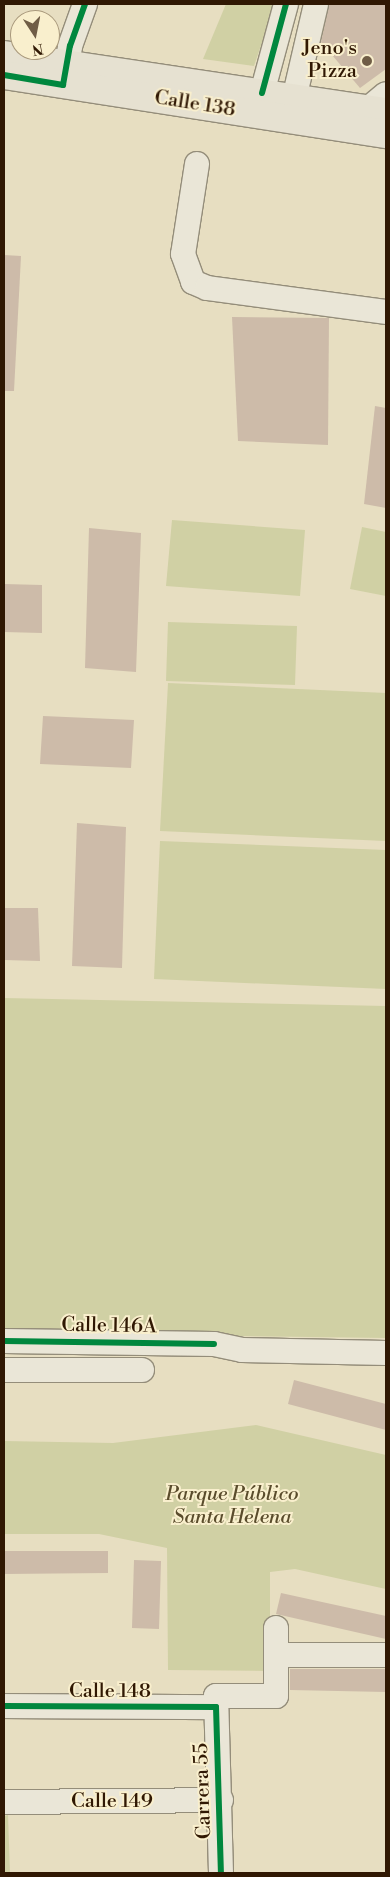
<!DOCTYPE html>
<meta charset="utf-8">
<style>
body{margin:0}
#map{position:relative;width:390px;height:1877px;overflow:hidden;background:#e7dec1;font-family:"Libre Bodoni",serif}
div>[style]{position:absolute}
.green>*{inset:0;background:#d0d0a4}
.building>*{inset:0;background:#cdbba9}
.roads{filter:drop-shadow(1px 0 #948d7a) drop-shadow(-1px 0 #948d7a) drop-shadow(0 1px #948d7a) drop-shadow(0 -1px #948d7a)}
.minor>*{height:24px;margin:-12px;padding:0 12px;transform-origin:12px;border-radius:12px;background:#eae6d7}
.major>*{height:28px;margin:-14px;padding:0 14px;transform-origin:14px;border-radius:14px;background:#e6e1d1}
.cycleway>*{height:6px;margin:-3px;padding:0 3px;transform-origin:3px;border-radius:3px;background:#00873e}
.dots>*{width:14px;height:14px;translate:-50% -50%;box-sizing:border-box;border:2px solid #f9efcd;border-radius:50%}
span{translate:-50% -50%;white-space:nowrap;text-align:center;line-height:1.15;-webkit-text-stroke:4px #f9efcd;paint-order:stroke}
.poi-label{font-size:20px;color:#301803}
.right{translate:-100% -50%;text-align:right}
.street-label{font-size:20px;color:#301803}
.park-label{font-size:20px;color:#5a4c2c;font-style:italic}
.frame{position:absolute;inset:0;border:5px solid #301803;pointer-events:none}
.north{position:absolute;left:10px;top:10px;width:50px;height:50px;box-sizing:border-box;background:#f9efcd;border:1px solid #a9997c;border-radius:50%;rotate:169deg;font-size:14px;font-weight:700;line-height:20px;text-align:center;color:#301803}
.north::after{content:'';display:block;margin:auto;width:18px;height:22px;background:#705d46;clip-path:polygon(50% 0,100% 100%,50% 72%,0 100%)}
</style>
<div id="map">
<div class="green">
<i style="clip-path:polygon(226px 4px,275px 4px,254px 66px,203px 59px)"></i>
<i style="clip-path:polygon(172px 520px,305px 530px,300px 596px,166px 586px)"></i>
<i style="clip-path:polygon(362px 527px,386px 532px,386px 596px,350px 589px)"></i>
<i style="clip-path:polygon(168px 622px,297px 626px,295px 685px,166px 681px)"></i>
<i style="clip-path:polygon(168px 683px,386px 693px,386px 841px,160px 831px)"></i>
<i style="clip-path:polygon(160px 841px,386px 850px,386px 989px,154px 979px)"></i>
<i style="clip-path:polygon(4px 998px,386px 1006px,386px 1338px,4px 1333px)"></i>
<i style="clip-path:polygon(256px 1425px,386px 1455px,386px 1589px,295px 1569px,270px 1572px,270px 1671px,168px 1670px,167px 1548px,99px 1534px,4px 1534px,4px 1441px,113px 1443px)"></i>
<i style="clip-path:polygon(8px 1815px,10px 1873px,4px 1873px,4px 1816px)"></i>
</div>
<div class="building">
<i style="clip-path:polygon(329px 4px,386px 4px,386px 69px,360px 88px,321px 42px)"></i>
<i style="clip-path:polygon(4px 255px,21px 256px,14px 391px,4px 391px)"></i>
<i style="clip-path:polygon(232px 317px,329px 318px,328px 445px,238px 441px)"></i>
<i style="clip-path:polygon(375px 406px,386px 408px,386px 508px,364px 504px)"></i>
<i style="clip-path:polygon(89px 528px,141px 533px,136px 672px,85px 668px)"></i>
<i style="clip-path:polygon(4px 584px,42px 585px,42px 633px,4px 632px)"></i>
<i style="clip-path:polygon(43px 716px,134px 720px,131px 768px,40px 764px)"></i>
<i style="clip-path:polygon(77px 823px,126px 827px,122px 968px,72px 966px)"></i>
<i style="clip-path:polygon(4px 908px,38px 908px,40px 961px,4px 960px)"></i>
<i style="clip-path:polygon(294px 1380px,386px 1404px,386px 1430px,288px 1404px)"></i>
<i style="clip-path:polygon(4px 1551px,108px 1551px,108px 1573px,4px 1574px)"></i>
<i style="clip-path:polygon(134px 1560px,161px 1561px,159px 1629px,132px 1628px)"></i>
<i style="clip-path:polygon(281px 1593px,386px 1616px,386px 1639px,276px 1614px)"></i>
<i style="clip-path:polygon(290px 1669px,386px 1669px,386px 1692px,290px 1690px)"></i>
</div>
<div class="roads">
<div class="minor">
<i style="left:64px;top:81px;width:36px;rotate:-80deg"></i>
<i style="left:70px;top:46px;width:45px;rotate:-70.3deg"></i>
<i style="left:262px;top:93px;width:92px;rotate:-74.9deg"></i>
<i style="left:368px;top:109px;width:23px;rotate:-40deg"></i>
<i style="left:290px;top:116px;width:115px;rotate:-76.9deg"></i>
<i style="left:197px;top:164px;width:91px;rotate:98.8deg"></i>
<i style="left:183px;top:254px;width:30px;rotate:70deg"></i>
<i style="left:193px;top:282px;width:15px;rotate:23deg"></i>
<i style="left:207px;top:288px;width:181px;rotate:7.6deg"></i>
<i style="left:4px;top:1341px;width:210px;rotate:0.8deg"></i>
<i style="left:214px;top:1344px;width:29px;rotate:12deg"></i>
<i style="left:242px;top:1350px;width:144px;rotate:1.2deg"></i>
<i style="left:4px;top:1370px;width:138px"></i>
<i style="left:276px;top:1655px;width:110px"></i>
<i style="left:4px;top:1706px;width:212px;rotate:0.3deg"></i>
<i style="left:4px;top:1802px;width:217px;rotate:-0.5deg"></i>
<i style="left:221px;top:1873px;width:177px;rotate:-91.6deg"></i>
<i style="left:216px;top:1696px;width:60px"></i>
<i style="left:276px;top:1696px;width:68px;rotate:-90deg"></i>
</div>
<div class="major">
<i style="left:4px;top:55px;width:386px;rotate:8.5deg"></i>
<i style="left:4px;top:75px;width:387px;rotate:8.8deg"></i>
</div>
</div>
<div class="cycleway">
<i style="left:4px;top:75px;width:60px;rotate:9.6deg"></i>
<i style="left:63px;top:85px;width:40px;rotate:-80deg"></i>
<i style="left:70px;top:46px;width:45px;rotate:-70.3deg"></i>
<i style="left:262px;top:93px;width:92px;rotate:-74.9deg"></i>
<i style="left:4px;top:1341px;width:210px;rotate:0.8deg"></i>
<i style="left:4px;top:1706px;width:212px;rotate:0.3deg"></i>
<i style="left:216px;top:1707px;width:166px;rotate:88.3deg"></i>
</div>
<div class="dots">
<i style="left:367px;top:61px;background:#705d46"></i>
</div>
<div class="poi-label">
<span class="right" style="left:357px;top:60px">Jeno's<br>Pizza</span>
</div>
<div class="street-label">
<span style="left:195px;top:104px;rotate:9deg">Calle 138</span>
<span style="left:109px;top:1326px;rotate:1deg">Calle 146A</span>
<span style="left:110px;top:1691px">Calle 148</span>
<span style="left:203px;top:1791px;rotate:-92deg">Carrera 55</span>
<span style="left:112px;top:1801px">Calle 149</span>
</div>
<div class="park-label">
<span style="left:232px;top:1506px">Parque Público<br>Santa Helena</span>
</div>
<div class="frame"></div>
<div class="north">N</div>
</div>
